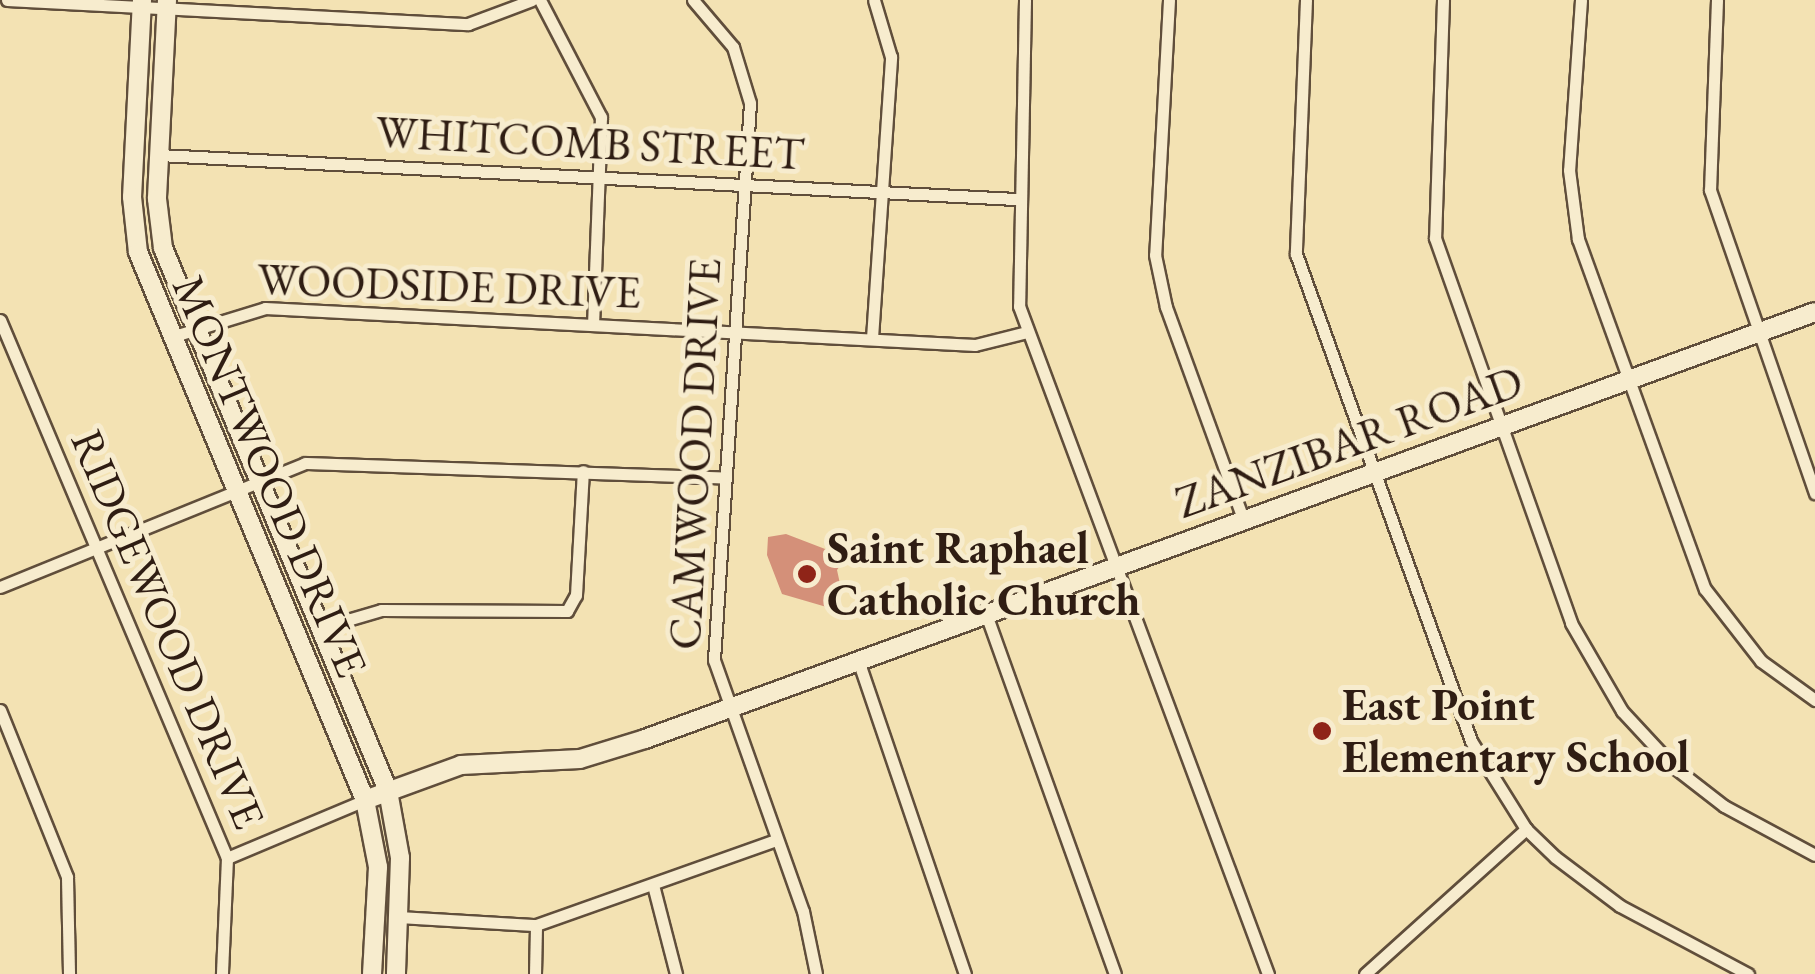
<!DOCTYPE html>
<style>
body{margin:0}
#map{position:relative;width:1815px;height:974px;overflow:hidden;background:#f3e2b3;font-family:"EB Garamond",serif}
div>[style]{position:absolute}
.building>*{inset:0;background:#d49079}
.roads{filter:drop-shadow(2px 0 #604e3b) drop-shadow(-2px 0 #604e3b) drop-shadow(0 2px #604e3b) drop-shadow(0 -2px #604e3b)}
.street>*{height:11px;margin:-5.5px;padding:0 5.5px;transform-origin:5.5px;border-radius:5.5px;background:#f7ecce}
.secondary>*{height:18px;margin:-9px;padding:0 9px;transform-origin:9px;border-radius:9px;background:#f7ecce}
.dots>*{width:28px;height:28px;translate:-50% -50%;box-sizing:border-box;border:5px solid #f7ecce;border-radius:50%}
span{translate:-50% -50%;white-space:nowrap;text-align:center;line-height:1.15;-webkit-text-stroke:10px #f7ecce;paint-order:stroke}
.street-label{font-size:45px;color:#2f1d13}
.poi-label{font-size:45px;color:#2f1d13;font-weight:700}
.left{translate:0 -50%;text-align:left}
</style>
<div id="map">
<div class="building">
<i style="clip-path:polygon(786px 534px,846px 557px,837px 570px,842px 593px,830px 608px,782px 594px,767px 555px,768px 537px)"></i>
</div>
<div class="roads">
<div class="street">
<i style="left:7px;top:0;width:462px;rotate:3deg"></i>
<i style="left:468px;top:24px;width:68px;rotate:-20.6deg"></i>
<i style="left:540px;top:0;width:132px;rotate:62.5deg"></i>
<i style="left:601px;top:117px;width:207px;rotate:92.2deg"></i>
<i style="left:693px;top:0;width:62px;rotate:49.6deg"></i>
<i style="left:733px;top:47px;width:59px;rotate:73.1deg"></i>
<i style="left:750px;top:103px;width:558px;rotate:93.7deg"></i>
<i style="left:714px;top:660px;width:266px;rotate:70.5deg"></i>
<i style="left:803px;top:911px;width:64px;rotate:78.3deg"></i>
<i style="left:1025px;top:0;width:306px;rotate:91.1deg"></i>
<i style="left:1019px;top:306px;width:713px;rotate:69.56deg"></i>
<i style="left:1169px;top:0;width:255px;rotate:93.1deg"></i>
<i style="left:1155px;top:255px;width:53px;rotate:78.1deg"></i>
<i style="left:1166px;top:307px;width:226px;rotate:70deg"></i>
<i style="left:1306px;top:0;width:254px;rotate:92.3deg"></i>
<i style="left:1296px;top:254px;width:517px;rotate:70.23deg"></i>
<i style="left:1471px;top:741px;width:104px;rotate:58deg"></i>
<i style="left:1526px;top:829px;width:40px;rotate:44deg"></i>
<i style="left:1555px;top:857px;width:81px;rotate:37deg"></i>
<i style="left:1620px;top:906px;width:145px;rotate:28deg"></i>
<i style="left:1443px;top:0;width:238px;rotate:91.9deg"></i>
<i style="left:1435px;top:238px;width:408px;rotate:70.5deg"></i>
<i style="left:1571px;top:623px;width:102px;rotate:59.9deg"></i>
<i style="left:1622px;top:711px;width:78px;rotate:47.1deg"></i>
<i style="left:1675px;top:768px;width:62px;rotate:37.8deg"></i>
<i style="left:1724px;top:806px;width:103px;rotate:28.3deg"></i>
<i style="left:1581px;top:0;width:170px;rotate:94deg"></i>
<i style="left:1569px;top:170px;width:70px;rotate:82.6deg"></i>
<i style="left:1578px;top:239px;width:372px;rotate:70.1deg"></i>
<i style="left:1705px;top:589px;width:91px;rotate:52.1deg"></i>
<i style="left:1761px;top:661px;width:67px;rotate:35.8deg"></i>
<i style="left:1717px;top:0;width:190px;rotate:92.1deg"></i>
<i style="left:1710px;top:190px;width:321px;rotate:70.9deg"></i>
<i style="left:159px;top:155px;width:859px;rotate:2.94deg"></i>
<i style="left:0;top:320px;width:584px;rotate:67.12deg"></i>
<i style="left:227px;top:858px;width:116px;rotate:92.5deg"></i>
<i style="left:171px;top:337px;width:98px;rotate:-17.1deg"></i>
<i style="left:265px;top:308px;width:711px;rotate:2.98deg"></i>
<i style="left:975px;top:345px;width:54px;rotate:-14deg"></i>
<i style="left:872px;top:338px;width:282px;rotate:-86.1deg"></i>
<i style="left:891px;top:57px;width:59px;rotate:-106.6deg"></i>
<i style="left:0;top:587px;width:329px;rotate:-22.1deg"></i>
<i style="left:305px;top:463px;width:420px;rotate:2deg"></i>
<i style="left:986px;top:614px;width:382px;rotate:70.3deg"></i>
<i style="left:320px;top:628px;width:64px;rotate:-16.4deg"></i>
<i style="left:381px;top:610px;width:186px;rotate:0.3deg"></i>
<i style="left:567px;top:611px;width:18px;rotate:-61deg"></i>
<i style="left:576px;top:595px;width:124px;rotate:-86.8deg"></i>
<i style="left:858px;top:660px;width:332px;rotate:71.2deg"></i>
<i style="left:0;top:710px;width:180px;rotate:68.1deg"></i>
<i style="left:67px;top:877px;width:97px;rotate:88.8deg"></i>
<i style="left:227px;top:858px;width:150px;rotate:-22.8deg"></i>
<i style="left:653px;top:885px;width:92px;rotate:75.5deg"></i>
<i style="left:400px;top:917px;width:136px;rotate:3.4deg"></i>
<i style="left:536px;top:925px;width:255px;rotate:-19.5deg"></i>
<i style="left:535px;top:974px;width:49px;rotate:-88.8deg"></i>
<i style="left:1365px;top:974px;width:217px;rotate:-42deg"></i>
</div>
<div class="secondary">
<i style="left:142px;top:0;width:197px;rotate:92.9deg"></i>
<i style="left:132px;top:197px;width:55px;rotate:83.8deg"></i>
<i style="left:138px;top:252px;width:593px;rotate:67.5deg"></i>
<i style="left:365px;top:800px;width:68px;rotate:79deg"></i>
<i style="left:378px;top:867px;width:107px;rotate:93.2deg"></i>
<i style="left:167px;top:0;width:199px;rotate:92.9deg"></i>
<i style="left:157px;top:199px;width:49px;rotate:83deg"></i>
<i style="left:163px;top:248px;width:588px;rotate:67.49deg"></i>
<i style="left:388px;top:791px;width:68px;rotate:79.8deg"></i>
<i style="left:400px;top:858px;width:116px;rotate:92deg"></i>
<i style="left:365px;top:800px;width:102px;rotate:-20deg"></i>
<i style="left:461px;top:765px;width:119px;rotate:-2.9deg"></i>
<i style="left:580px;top:759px;width:68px;rotate:-17.1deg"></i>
<i style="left:645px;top:739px;width:1245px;rotate:-20.05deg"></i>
</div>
</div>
<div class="dots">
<i style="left:807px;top:574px;background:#8f2418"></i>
<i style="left:1322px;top:731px;background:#8f2418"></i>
</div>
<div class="street-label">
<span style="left:590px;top:143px;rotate:3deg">WHITCOMB STREET</span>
<span style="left:449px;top:286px;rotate:2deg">WOODSIDE DRIVE</span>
<span style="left:1349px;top:442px;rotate:-20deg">ZANZIBAR ROAD</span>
<span style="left:695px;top:454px;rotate:-87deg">CAMWOOD DRIVE</span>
<span style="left:270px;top:476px;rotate:67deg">MONTWOOD DRIVE</span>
<span style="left:168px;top:629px;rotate:67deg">RIDGEWOOD DRIVE</span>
</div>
<div class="poi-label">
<span class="left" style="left:827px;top:574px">Saint Raphael<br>Catholic Church</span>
<span class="left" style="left:1342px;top:731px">East Point<br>Elementary School</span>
</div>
</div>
